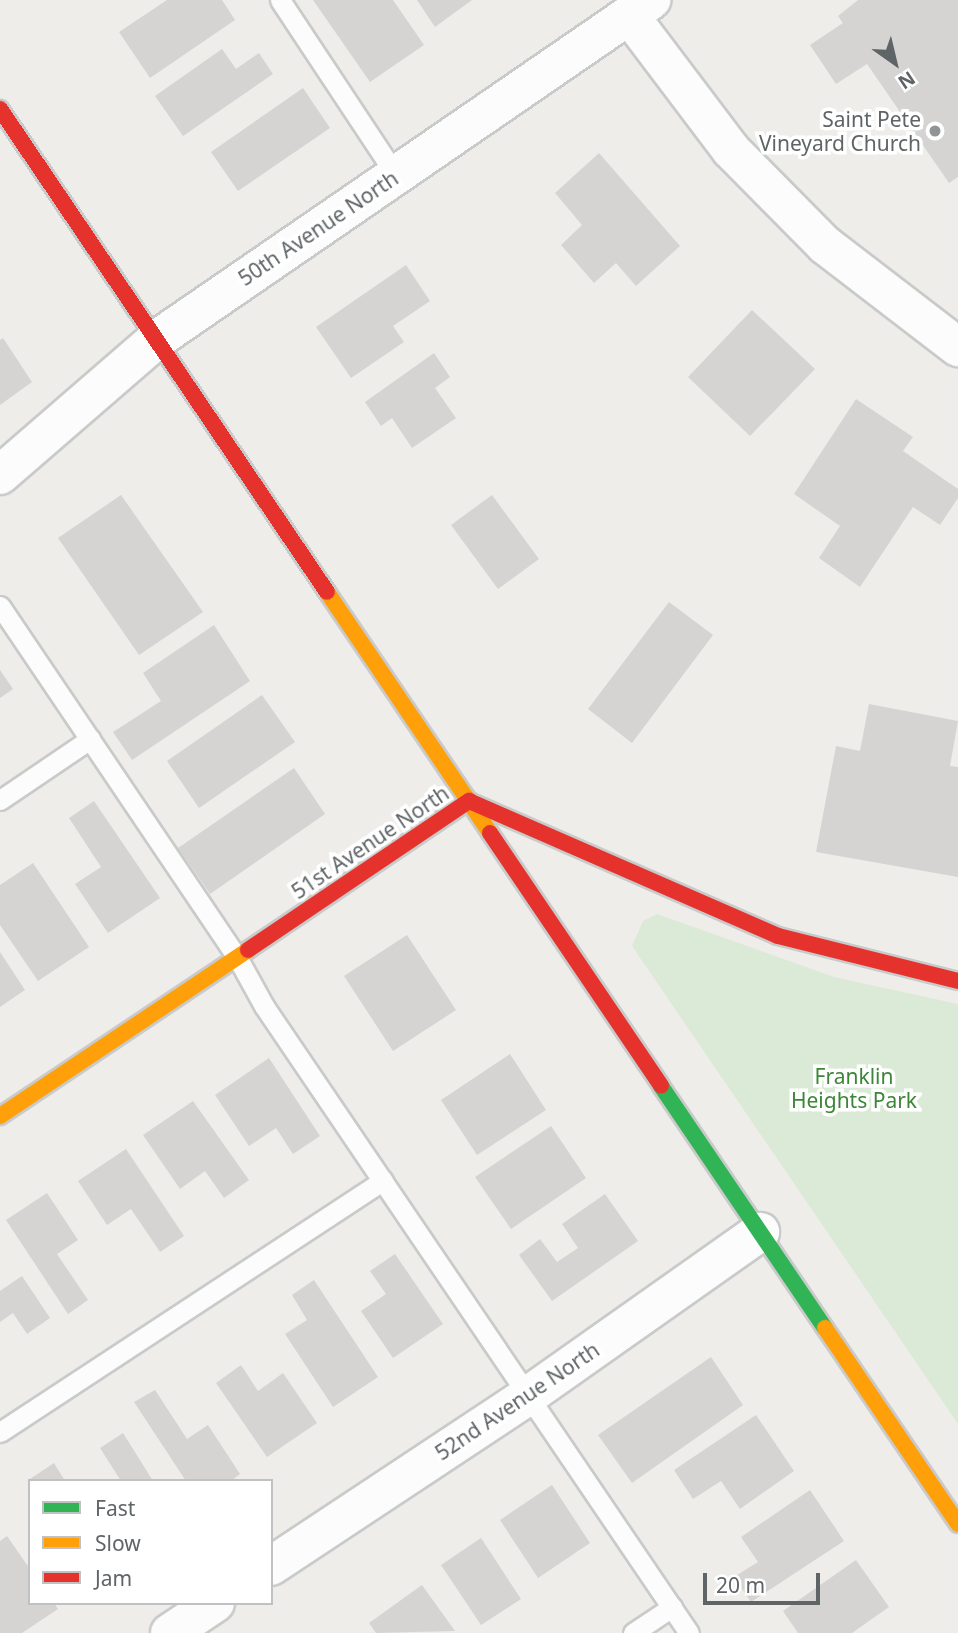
<!DOCTYPE html>
<style>
body{margin:0}
#map{position:relative;width:958px;height:1633px;overflow:hidden;background:#efedea;font-family:"Noto Sans",sans-serif}
div>[style]{position:absolute}
.green>*{inset:0;background:#daead6}
.building>*{inset:0;background:#d5d4d3}
.roads{filter:drop-shadow(2px 0 #c9caca) drop-shadow(-2px 0 #c9caca) drop-shadow(0 2px #c9caca) drop-shadow(0 -2px #c9caca)}
.lane>*{height:19px;margin:-9.5px;padding:0 9.5px;transform-origin:9.5px;border-radius:9.5px;background:#fdfcfc}
.street>*{height:38px;margin:-19px;padding:0 19px;transform-origin:19px;border-radius:19px;background:#fdfcfc}
.fast>*{height:16px;margin:-8px;padding:0 8px;transform-origin:8px;border-radius:8px;background:#30b455}
.slow>*{height:16px;margin:-8px;padding:0 8px;transform-origin:8px;border-radius:8px;background:#ff9f0a}
.jam>*{height:16px;margin:-8px;padding:0 8px;transform-origin:8px;border-radius:8px;background:#e5322d}
.dots>*{width:19px;height:19px;translate:-50% -50%;box-sizing:border-box;border:4px solid #fff;border-radius:50%}
span{translate:-50% -50%;white-space:nowrap;text-align:center;line-height:1.15;-webkit-text-stroke:7px #fff;paint-order:stroke}
.poi-label{font-size:21px;color:#5f6467}
.right{translate:-100% -50%;text-align:right}
.street-label{font-size:21px;color:#5f6467}
.park-label{font-size:21px;color:#3c8637}
.legend{position:absolute;left:28px;top:1479px;width:245px;height:126px;box-sizing:border-box;background:#fff;border:2px solid #bfc1c2;margin:0;padding:9px 12px;list-style:none;font-size:21px;color:#5f6467}
.legend li{display:flex;align-items:center;gap:14px;height:35px}
.legend b{width:35px;border:2px solid #bfc1c2}
.north{position:absolute;left:860px;top:28px;width:70px;height:70px;-webkit-text-stroke:5px #fff;paint-order:stroke;rotate:146deg;font-size:19px;font-weight:700;line-height:28px;text-align:center;color:#5f6467}
.north::after{content:'';display:block;margin:auto;width:24px;height:32px;background:#5f6467;clip-path:polygon(50% 0,100% 100%,50% 72%,0 100%)}
.scale{position:absolute;left:703px;top:1573px;width:117px;height:32px;box-sizing:border-box;border:4px solid #5f6467;border-top:0;padding-left:9px;font-size:21px;line-height:24px;white-space:nowrap;color:#5f6467;-webkit-text-stroke:5px #fff;paint-order:stroke}
</style>
<div id="map">
<div class="green">
<i style="clip-path:polygon(657px 914px,834px 977px,958px 1004px,958px 1424px,632px 946px,643px 921px)"></i>
</div>
<div class="building">
<i style="clip-path:polygon(167px 0,222px 0,235px 20px,150px 78px,119px 32px)"></i>
<i style="clip-path:polygon(313px 0,393px 0,424px 45px,370px 82px)"></i>
<i style="clip-path:polygon(417px 0,472px 0,435px 27px)"></i>
<i style="clip-path:polygon(858px 0,958px 0,958px 177px,949px 183px,867px 64px,836px 84px,810px 45px,843px 23px,838px 16px)"></i>
<i style="clip-path:polygon(222px 49px,236px 69px,259px 53px,273px 74px,183px 136px,155px 96px)"></i>
<i style="clip-path:polygon(303px 88px,330px 128px,238px 191px,211px 152px)"></i>
<i style="clip-path:polygon(599px 153px,680px 246px,636px 286px,616px 263px,594px 283px,561px 245px,582px 225px,555px 193px)"></i>
<i style="clip-path:polygon(406px 265px,430px 301px,393px 326px,404px 342px,351px 378px,316px 327px)"></i>
<i style="clip-path:polygon(752px 310px,815px 369px,750px 436px,688px 377px)"></i>
<i style="clip-path:polygon(3px 338px,32px 382px,0 405px,0 340px)"></i>
<i style="clip-path:polygon(434px 353px,450px 377px,435px 388px,456px 418px,412px 448px,392px 418px,381px 426px,365px 402px)"></i>
<i style="clip-path:polygon(856px 399px,913px 437px,903px 451px,958px 489px,958px 498px,940px 525px,913px 507px,860px 587px,819px 558px,840px 526px,794px 494px)"></i>
<i style="clip-path:polygon(121px 495px,203px 612px,139px 655px,58px 538px)"></i>
<i style="clip-path:polygon(492px 495px,539px 559px,498px 589px,451px 525px)"></i>
<i style="clip-path:polygon(669px 602px,713px 635px,632px 743px,588px 709px)"></i>
<i style="clip-path:polygon(214px 625px,250px 681px,132px 760px,113px 732px,161px 701px,143px 673px)"></i>
<i style="clip-path:polygon(0 670px,13px 689px,0 698px)"></i>
<i style="clip-path:polygon(262px 695px,295px 742px,199px 808px,167px 761px)"></i>
<i style="clip-path:polygon(869px 704px,958px 721px,950px 766px,958px 767px,958px 877px,816px 852px,836px 746px,860px 751px)"></i>
<i style="clip-path:polygon(294px 768px,325px 814px,210px 894px,178px 848px)"></i>
<i style="clip-path:polygon(94px 801px,160px 898px,108px 933px,75px 884px,101px 867px,69px 818px)"></i>
<i style="clip-path:polygon(33px 863px,89px 947px,38px 981px,0 925px,0 885px)"></i>
<i style="clip-path:polygon(407px 935px,456px 1010px,393px 1051px,344px 976px)"></i>
<i style="clip-path:polygon(0 952px,25px 990px,0 1007px)"></i>
<i style="clip-path:polygon(510px 1054px,546px 1110px,477px 1155px,441px 1100px)"></i>
<i style="clip-path:polygon(269px 1058px,320px 1136px,293px 1154px,276px 1128px,249px 1146px,215px 1095px)"></i>
<i style="clip-path:polygon(193px 1101px,249px 1180px,224px 1198px,205px 1171px,180px 1189px,143px 1135px)"></i>
<i style="clip-path:polygon(551px 1126px,586px 1178px,511px 1229px,475px 1177px)"></i>
<i style="clip-path:polygon(126px 1149px,184px 1236px,160px 1252px,131px 1209px,107px 1225px,78px 1181px)"></i>
<i style="clip-path:polygon(47px 1193px,78px 1240px,57px 1254px,88px 1300px,68px 1314px,6px 1220px)"></i>
<i style="clip-path:polygon(605px 1194px,638px 1241px,552px 1301px,519px 1255px,540px 1239px,557px 1262px,578px 1248px,562px 1224px)"></i>
<i style="clip-path:polygon(395px 1254px,443px 1324px,393px 1358px,361px 1311px,386px 1294px,370px 1271px)"></i>
<i style="clip-path:polygon(22px 1276px,50px 1318px,27px 1334px,13px 1313px,0 1322px,0 1291px)"></i>
<i style="clip-path:polygon(314px 1280px,378px 1377px,333px 1407px,285px 1334px,307px 1320px,292px 1295px)"></i>
<i style="clip-path:polygon(711px 1357px,743px 1405px,632px 1483px,598px 1435px)"></i>
<i style="clip-path:polygon(241px 1365px,258px 1391px,283px 1373px,317px 1423px,267px 1457px,216px 1383px)"></i>
<i style="clip-path:polygon(155px 1390px,187px 1439px,208px 1425px,240px 1474px,231px 1481px,186px 1481px,134px 1402px)"></i>
<i style="clip-path:polygon(756px 1415px,794px 1471px,740px 1509px,721px 1481px,693px 1499px,674px 1470px)"></i>
<i style="clip-path:polygon(123px 1433px,153px 1481px,121px 1481px,100px 1448px)"></i>
<i style="clip-path:polygon(54px 1463px,65px 1481px,27px 1481px)"></i>
<i style="clip-path:polygon(552px 1485px,590px 1543px,538px 1578px,500px 1520px)"></i>
<i style="clip-path:polygon(810px 1490px,844px 1541px,751px 1602px,734px 1577px,758px 1562px,741px 1537px)"></i>
<i style="clip-path:polygon(7px 1536px,30px 1569px,30px 1603px,54px 1603px,58px 1609px,22px 1633px,0 1633px,0 1541px)"></i>
<i style="clip-path:polygon(481px 1538px,521px 1599px,481px 1625px,441px 1565px)"></i>
<i style="clip-path:polygon(856px 1560px,889px 1607px,852px 1633px,798px 1633px,783px 1611px)"></i>
<i style="clip-path:polygon(422px 1585px,455px 1631px,376px 1633px,369px 1623px)"></i>
</div>
<div class="roads">
<div class="lane">
<i style="left:280px;top:0;width:210px;rotate:56.5deg"></i>
<i style="left:0;top:606px;width:424px;rotate:56deg"></i>
<i style="left:237px;top:957px;width:56px;rotate:61.1deg"></i>
<i style="left:264px;top:1006px;width:757px;rotate:55.87deg"></i>
<i style="left:0;top:800px;width:109px;rotate:-34.1deg"></i>
<i style="left:0;top:1432px;width:458px;rotate:-33.3deg"></i>
<i style="left:633px;top:1633px;width:47px;rotate:-33.7deg"></i>
</div>
<div class="street">
<i style="left:629px;top:15px;width:169px;rotate:52.9deg"></i>
<i style="left:731px;top:150px;width:134px;rotate:45.3deg"></i>
<i style="left:825px;top:245px;width:168px;rotate:37.5deg"></i>
<i style="left:0;top:475px;width:206px;rotate:-40.9deg"></i>
<i style="left:156px;top:340px;width:601px;rotate:-34.48deg"></i>
<i style="left:271px;top:1566px;width:310px;rotate:-33.5deg"></i>
<i style="left:529px;top:1395px;width:283px;rotate:-35.2deg"></i>
<i style="left:170px;top:1633px;width:54px;rotate:-33.7deg"></i>
</div>
<div class="fast">
<i style="left:661px;top:1086px;width:292px;rotate:55.9deg"></i>
</div>
<div class="slow">
<i style="left:327px;top:592px;width:291px;rotate:55.9deg"></i>
<i style="left:0;top:1116px;width:298px;rotate:-33.8deg"></i>
<i style="left:825px;top:1328px;width:237px;rotate:55.8deg"></i>
</div>
<div class="jam">
<i style="left:0;top:109px;width:583px;rotate:55.9deg"></i>
<i style="left:469px;top:801px;width:337px;rotate:23.6deg"></i>
<i style="left:778px;top:936px;width:186px;rotate:14deg"></i>
<i style="left:490px;top:833px;width:305px;rotate:55.9deg"></i>
<i style="left:248px;top:950px;width:267px;rotate:-34deg"></i>
</div>
</div>
<div class="dots">
<i style="left:935px;top:131px;background:#919495"></i>
</div>
<div class="poi-label">
<span class="right" style="left:921px;top:131px">Saint Pete<br>Vineyard Church</span>
</div>
<div class="street-label">
<span style="left:318px;top:228px;rotate:-34deg">50th Avenue North</span>
<span style="left:370px;top:842px;rotate:-34deg">51st Avenue North</span>
<span style="left:517px;top:1401px;rotate:-34deg">52nd Avenue North</span>
</div>
<div class="park-label">
<span style="left:854px;top:1088px">Franklin<br>Heights Park</span>
</div>
<ul class="legend">
<li><b style="height:9px;background:#30b455"></b>Fast</li>
<li><b style="height:9px;background:#ff9f0a"></b>Slow</li>
<li><b style="height:9px;background:#e5322d"></b>Jam</li>
</ul>
<div class="north">N</div>
<div class="scale">20 m</div>
</div>
